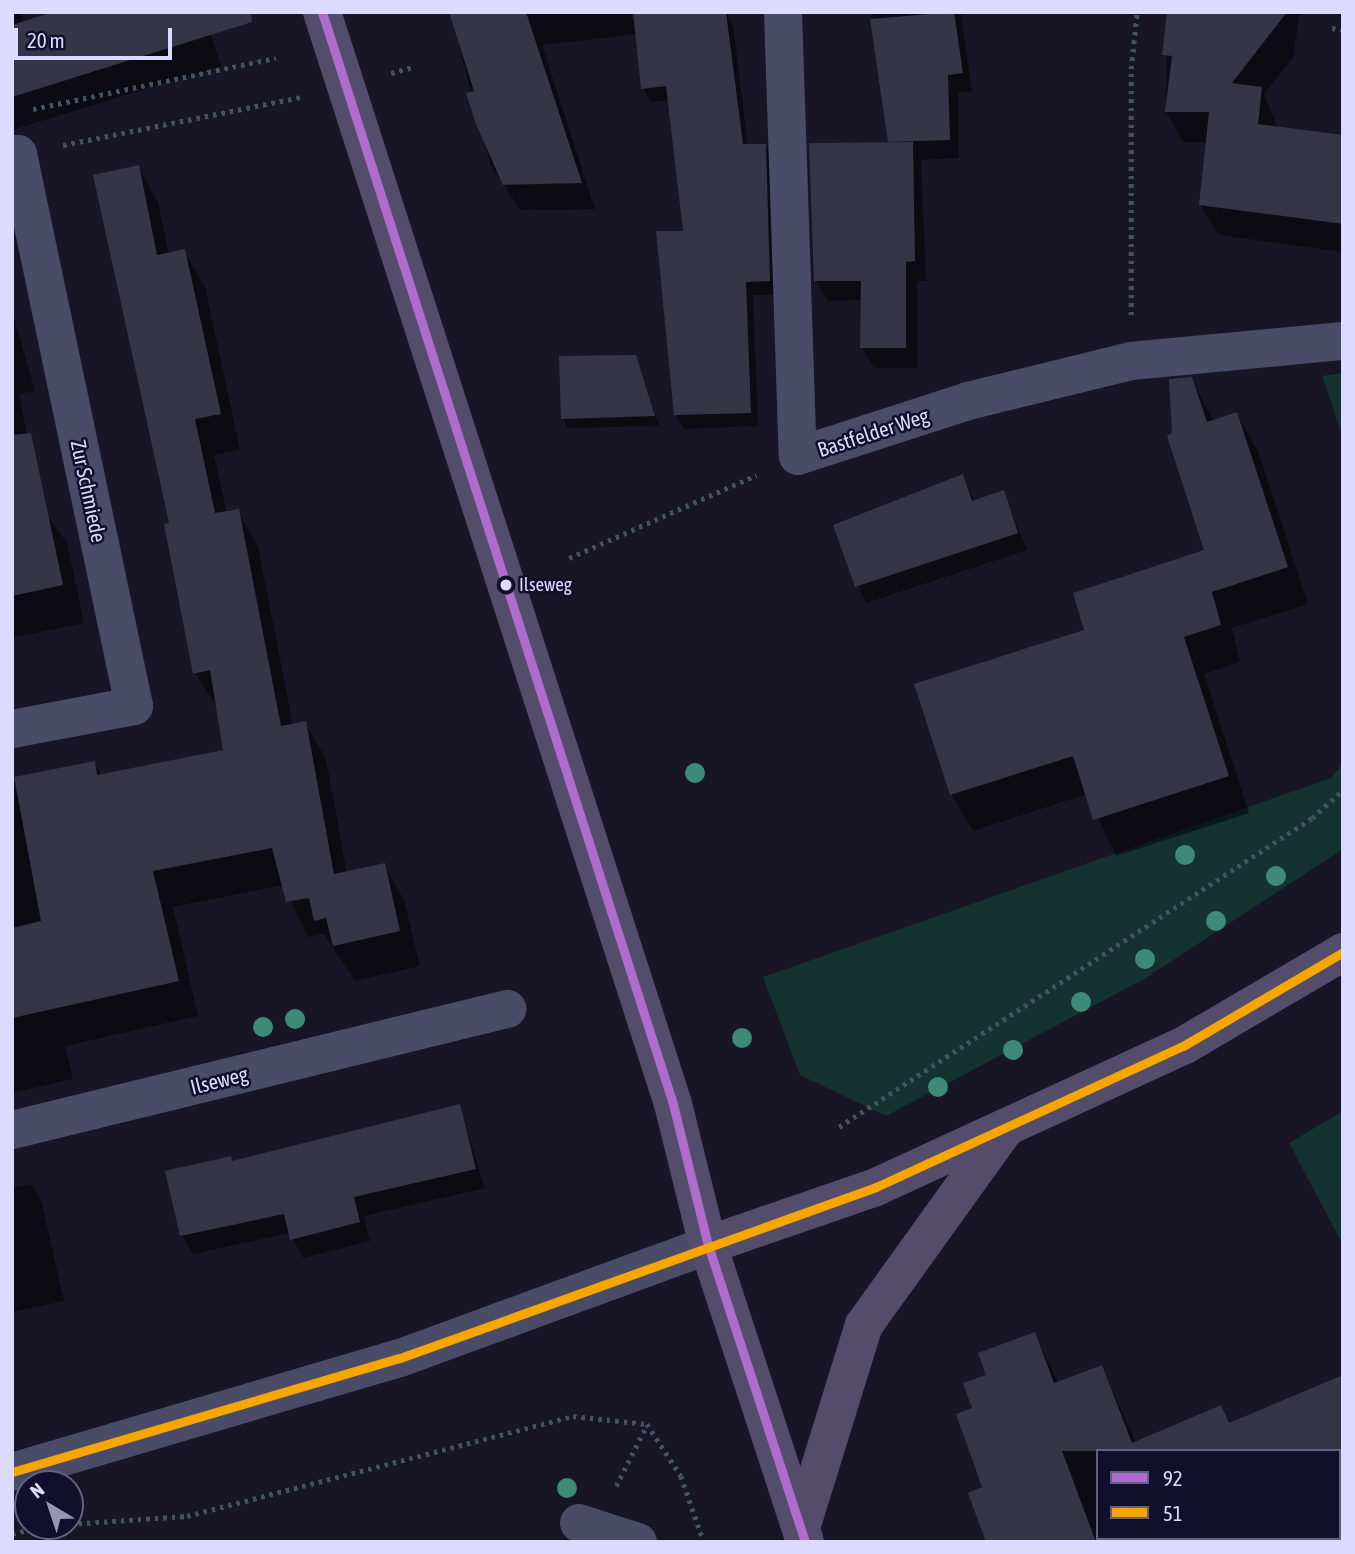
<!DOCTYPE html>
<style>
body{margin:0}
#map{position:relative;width:1355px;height:1554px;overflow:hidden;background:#171526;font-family:"Asap Condensed",sans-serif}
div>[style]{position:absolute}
.green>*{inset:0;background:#133230}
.shadow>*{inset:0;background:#0007}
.building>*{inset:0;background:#363447}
.path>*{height:4.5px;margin-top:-2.25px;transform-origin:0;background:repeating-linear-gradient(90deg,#435362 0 3.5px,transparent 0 8.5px)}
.minor>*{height:38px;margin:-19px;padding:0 19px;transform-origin:19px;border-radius:19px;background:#4a4b67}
.major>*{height:38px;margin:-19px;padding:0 19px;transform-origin:19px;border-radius:19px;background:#534c6b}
.bus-1>*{height:9px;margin:-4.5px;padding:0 4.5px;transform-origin:4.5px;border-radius:4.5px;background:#b06ccc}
.bus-2>*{height:9px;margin:-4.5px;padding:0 4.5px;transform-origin:4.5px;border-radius:4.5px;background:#f7a600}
.trees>*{width:20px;height:20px;margin:-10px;border-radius:50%;background:#3e8a78}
.dots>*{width:19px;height:19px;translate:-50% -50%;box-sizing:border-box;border:4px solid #120f2c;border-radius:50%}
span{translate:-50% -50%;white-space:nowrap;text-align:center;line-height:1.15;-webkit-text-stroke:5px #120f2c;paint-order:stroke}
.bus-label{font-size:19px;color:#dcdaff}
.left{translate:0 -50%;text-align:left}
.street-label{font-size:21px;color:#dcdaff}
.frame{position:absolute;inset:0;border:14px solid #dcdaff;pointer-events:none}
.legend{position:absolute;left:1096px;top:1449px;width:245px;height:91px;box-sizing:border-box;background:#120f2c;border:2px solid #636080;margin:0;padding:9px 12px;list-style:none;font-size:21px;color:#dcdaff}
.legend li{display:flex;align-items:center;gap:14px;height:35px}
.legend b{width:35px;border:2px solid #636080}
.north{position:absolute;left:14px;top:1470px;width:70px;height:70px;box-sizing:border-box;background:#120f2c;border:2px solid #636080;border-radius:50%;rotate:321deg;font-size:19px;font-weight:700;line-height:28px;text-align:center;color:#dcdaff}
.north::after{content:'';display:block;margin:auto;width:24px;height:32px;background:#9795b3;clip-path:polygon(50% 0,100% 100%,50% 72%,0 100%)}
.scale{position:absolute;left:14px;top:28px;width:158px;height:32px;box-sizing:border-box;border:4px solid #dcdaff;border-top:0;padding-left:9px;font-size:21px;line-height:24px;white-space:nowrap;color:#dcdaff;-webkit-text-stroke:5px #120f2c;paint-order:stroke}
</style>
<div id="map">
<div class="green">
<i style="clip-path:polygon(1343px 373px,1343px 437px,1322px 376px)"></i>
<i style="clip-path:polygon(1343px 763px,1343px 849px,1144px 979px,886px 1116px,800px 1075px,763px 977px,1331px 778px)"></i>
<i style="clip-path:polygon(1343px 1111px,1343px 1245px,1289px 1143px)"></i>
</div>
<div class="shadow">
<i style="clip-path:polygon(12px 12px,20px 12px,23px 23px,204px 12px,221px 66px,12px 130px)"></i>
<i style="clip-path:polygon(631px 12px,633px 22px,726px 12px,733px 25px,748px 146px,765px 145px,773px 160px,777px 295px,753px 295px,758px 426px,684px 429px,676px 415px,685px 233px,669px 100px,651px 102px,643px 88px,637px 34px,542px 45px,595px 209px,520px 210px,490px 164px,451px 15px)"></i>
<i style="clip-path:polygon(872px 12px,961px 12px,972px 91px,958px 93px,959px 158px,921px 160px,926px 281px,917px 281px,917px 368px,874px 368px,862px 348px,862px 300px,827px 301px,816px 281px,891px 144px)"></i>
<i style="clip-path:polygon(1168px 12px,1300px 12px,1293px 58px,1264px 94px,1278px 129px,1343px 138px,1343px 252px,1218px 235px,1200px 204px,1207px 142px,1184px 142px,1166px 112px)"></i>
<i style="clip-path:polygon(138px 167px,158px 202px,169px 255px,184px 251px,205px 287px,240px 450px,214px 455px,227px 513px,238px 511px,258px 546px,293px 725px,305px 723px,326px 759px,347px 873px,384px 865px,404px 900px,420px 966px,355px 981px,324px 934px,308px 937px,283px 885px,173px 907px,198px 1016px,65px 1046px,73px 1079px,12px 1093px,12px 778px,94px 763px,102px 776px,225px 751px,218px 708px,195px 673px,171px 525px)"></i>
<i style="clip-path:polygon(12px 310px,35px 391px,19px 394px,41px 506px,67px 543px,84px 623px,12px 638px)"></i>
<i style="clip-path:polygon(635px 356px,659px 426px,568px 428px,562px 418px)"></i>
<i style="clip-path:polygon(1191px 379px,1214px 422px,1237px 414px,1258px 451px,1308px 604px,1232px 628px,1240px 662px,1204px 674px,1249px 813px,1116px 856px,1087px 794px,973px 831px,952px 795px,916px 686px,1086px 631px,1206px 552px,1174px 435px)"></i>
<i style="clip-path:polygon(963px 476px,975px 502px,1003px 492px,1027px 550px,866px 603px,835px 526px)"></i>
<i style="clip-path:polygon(459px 1106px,485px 1188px,364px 1216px,370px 1241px,303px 1258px,290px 1233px,193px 1254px,182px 1235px,233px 1163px)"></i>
<i style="clip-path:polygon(31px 1184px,42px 1203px,64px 1301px,12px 1312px,12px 1188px)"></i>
<i style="clip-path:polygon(1034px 1334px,1059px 1383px,1102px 1367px,1136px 1443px,1220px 1407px,1230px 1424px,1343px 1377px,1343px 1487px,1339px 1451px,1098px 1451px,1098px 1538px,1219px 1538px,988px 1542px,974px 1409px,988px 1376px)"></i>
</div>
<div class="building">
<i style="clip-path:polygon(53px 12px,251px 12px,252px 22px,12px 97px,12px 25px)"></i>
<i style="clip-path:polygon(449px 12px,526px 12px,582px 183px,503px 185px,476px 124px,466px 93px,474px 91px)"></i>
<i style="clip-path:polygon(633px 12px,726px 12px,743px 144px,766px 144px,770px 281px,746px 282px,751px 413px,674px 415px,656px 231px,683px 231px,666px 86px,641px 89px)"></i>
<i style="clip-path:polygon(954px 12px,963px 73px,948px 75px,950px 140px,888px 142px,870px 19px)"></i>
<i style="clip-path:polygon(1167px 12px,1287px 12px,1232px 83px,1262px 87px,1258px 124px,1343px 135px,1343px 224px,1199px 205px,1209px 112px,1165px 112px,1172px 56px,1162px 55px)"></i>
<i style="clip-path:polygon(913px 142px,915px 261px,906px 262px,906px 348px,860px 348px,861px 281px,814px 281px,809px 143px)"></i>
<i style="clip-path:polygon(139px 165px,157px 255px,185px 249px,221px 414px,195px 419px,215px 513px,239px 509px,281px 726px,306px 721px,334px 874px,385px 863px,400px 931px,333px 946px,326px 918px,314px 921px,309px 898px,286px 902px,272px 848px,153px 871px,179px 981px,12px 1018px,12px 928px,41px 921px,14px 777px,95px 761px,97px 775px,223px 750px,210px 670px,193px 674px,164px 524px,169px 523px,93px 175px)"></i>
<i style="clip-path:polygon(636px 355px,655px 416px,561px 419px,559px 356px)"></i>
<i style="clip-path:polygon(1192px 377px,1207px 422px,1237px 412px,1288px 567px,1212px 592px,1221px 625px,1184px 637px,1229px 776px,1093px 820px,1073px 756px,950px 795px,914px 684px,1084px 630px,1073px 593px,1204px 550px,1167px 436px,1172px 433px,1169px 379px)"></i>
<i style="clip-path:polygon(31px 433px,63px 585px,12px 596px,12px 435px)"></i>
<i style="clip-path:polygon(963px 474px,972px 501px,1004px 490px,1018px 533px,855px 587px,833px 525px)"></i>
<i style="clip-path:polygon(460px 1104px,476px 1169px,354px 1197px,360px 1222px,290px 1240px,284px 1214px,180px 1236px,165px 1171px,231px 1156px,232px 1161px)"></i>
<i style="clip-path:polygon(1035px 1332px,1054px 1383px,1102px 1365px,1132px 1443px,1221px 1405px,1229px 1423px,1343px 1375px,1343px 1451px,1062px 1451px,1096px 1542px,986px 1542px,968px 1493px,982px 1487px,956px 1414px,972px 1408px,963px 1383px,986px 1375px,978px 1353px)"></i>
</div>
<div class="path">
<i style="left:1332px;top:28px;width:11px;rotate:10deg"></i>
<i style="left:391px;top:73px;width:24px;rotate:-15deg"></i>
<i style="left:33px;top:109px;width:248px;rotate:-11.9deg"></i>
<i style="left:63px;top:145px;width:243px;rotate:-11.4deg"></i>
<i style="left:1131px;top:315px;width:246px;rotate:-90deg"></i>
<i style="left:1131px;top:69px;width:57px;rotate:-84deg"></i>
<i style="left:569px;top:558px;width:205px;rotate:-23.9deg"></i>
<i style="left:839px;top:1127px;width:565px;rotate:-33.16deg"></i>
<i style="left:1312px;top:818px;width:42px;rotate:-42.1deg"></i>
<i style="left:616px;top:1486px;width:68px;rotate:-63.1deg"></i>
<i style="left:70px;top:1524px;width:117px;rotate:-3.9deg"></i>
<i style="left:187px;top:1516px;width:399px;rotate:-14.5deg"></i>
<i style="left:573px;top:1416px;width:74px;rotate:6.2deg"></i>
<i style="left:647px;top:1424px;width:62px;rotate:56.8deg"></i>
<i style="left:681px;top:1476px;width:70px;rotate:70.8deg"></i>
<i style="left:12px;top:1534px;width:31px;rotate:-15deg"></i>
</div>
<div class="minor">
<i style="left:783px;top:12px;width:444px;rotate:88.1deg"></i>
<i style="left:798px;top:456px;width:179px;rotate:-17.9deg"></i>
<i style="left:968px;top:401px;width:168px;rotate:-13.8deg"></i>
<i style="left:1131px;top:361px;width:213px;rotate:-5.4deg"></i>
<i style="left:12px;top:155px;width:6px;rotate:-9deg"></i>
<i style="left:18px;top:154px;width:564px;rotate:78.13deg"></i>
<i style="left:134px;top:706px;width:124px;rotate:169.3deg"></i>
<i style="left:12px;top:1130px;width:510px;rotate:-13.74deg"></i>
<i style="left:12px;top:1472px;width:404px;rotate:-16.4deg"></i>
<i style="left:400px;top:1358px;width:328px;rotate:-20.1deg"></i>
<i style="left:579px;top:1523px;width:62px;rotate:17.9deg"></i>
</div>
<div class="major">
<i style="left:322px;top:12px;width:1147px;rotate:72.18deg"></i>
<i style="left:673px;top:1104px;width:145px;rotate:76.1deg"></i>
<i style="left:708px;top:1245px;width:312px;rotate:71.9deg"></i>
<i style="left:708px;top:1245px;width:178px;rotate:-19deg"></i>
<i style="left:876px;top:1187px;width:338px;rotate:-24.7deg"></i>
<i style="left:1183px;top:1046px;width:186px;rotate:-30.4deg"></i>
<i style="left:801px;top:1528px;width:213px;rotate:-72.8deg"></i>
<i style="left:864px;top:1325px;width:240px;rotate:-54.3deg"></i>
</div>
<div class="bus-1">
<i style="left:322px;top:12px;width:1147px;rotate:72.18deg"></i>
<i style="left:673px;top:1104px;width:145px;rotate:76.1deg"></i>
<i style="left:708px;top:1245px;width:312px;rotate:71.9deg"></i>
</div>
<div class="bus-2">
<i style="left:12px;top:1472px;width:404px;rotate:-16.4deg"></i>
<i style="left:400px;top:1358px;width:506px;rotate:-19.76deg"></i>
<i style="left:876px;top:1187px;width:338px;rotate:-24.7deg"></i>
<i style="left:1183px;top:1046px;width:186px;rotate:-30.4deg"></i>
</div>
<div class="trees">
<i style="left:695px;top:773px"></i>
<i style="left:1185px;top:855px"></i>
<i style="left:1276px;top:876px"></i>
<i style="left:1216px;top:921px"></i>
<i style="left:1145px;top:959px"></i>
<i style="left:1081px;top:1002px"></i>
<i style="left:295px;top:1019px"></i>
<i style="left:263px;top:1027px"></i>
<i style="left:742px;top:1038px"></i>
<i style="left:1013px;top:1050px"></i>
<i style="left:938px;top:1087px"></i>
<i style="left:567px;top:1488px"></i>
</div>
<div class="dots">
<i style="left:506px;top:585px;background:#dcdaff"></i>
</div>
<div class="bus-label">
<span class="left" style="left:519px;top:585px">Ilseweg</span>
</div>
<div class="street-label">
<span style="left:873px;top:432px;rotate:-18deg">Bastfelder Weg</span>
<span style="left:89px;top:491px;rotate:78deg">Zur Schmiede</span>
<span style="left:219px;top:1080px;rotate:-14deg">Ilseweg</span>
</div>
<div class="frame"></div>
<ul class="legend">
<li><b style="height:9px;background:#b06ccc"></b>92</li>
<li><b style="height:9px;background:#f7a600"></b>51</li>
</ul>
<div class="north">N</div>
<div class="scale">20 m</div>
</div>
